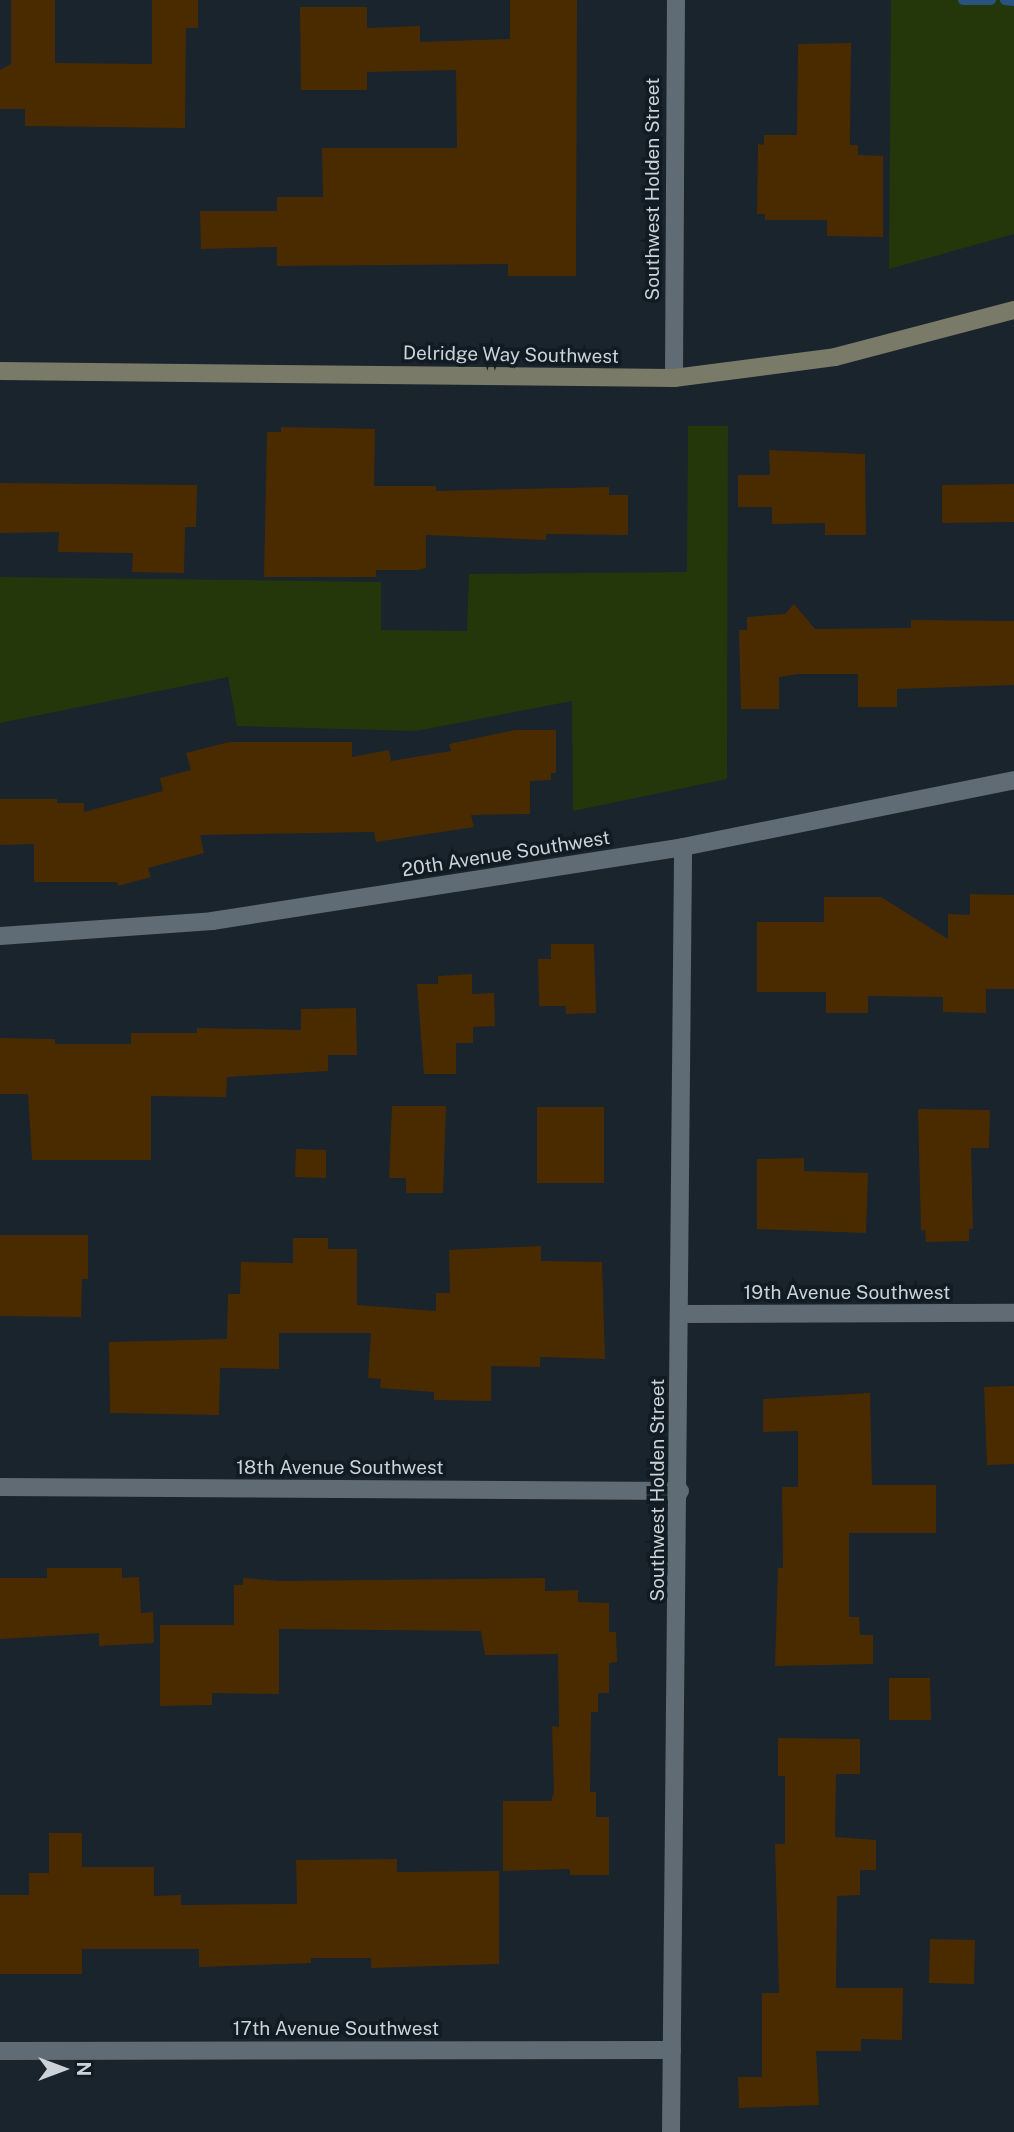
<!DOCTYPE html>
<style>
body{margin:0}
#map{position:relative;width:1014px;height:2132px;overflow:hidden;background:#19242c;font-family:"Public Sans",sans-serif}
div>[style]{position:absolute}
.green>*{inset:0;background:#23370b}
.stream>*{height:10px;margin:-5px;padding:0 5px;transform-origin:5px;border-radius:5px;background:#285381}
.building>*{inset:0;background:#4a2b00}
.minor>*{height:18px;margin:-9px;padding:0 9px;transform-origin:9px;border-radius:9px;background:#5f6c75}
.tertiary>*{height:18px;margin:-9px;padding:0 9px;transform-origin:9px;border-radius:9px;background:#5f6c75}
.secondary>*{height:18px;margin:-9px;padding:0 9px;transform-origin:9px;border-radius:9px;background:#797a68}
span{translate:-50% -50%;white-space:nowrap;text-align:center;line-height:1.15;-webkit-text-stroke:7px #101b23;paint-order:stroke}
.street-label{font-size:19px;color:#cbd2d8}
.north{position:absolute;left:28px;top:2034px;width:70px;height:70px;-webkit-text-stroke:5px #101b23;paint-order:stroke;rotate:90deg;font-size:19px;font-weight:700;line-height:28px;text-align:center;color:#cbd2d8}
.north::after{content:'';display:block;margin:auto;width:24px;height:32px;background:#cbd2d8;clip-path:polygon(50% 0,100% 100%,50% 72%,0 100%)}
</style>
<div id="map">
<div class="green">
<i style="clip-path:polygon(891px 0,1014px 0,1014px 234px,889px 269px)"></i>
<i style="clip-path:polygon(688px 426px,728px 426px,727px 779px,573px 811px,572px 701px,416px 731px,237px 726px,228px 677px,0 723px,0 577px,381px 582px,381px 630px,467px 631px,469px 574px,687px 572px)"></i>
</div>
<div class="stream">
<i style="left:963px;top:0;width:28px"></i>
<i style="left:1005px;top:0;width:9px;rotate:6deg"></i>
</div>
<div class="building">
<i style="clip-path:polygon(11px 0,55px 0,55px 63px,152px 64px,152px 0,198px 0,198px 28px,186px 28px,185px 128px,25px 126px,25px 109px,0 109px,0 70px,11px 64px)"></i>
<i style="clip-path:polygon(510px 0,577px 0,576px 276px,508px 276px,508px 264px,277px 266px,277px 247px,201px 249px,200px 211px,277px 211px,277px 197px,323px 197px,322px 148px,457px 148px,456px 70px,367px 72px,367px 90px,301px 90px,300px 7px,367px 7px,367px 28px,420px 26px,420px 42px,510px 39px)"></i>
<i style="clip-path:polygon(851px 43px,850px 145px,858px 145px,858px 155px,883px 156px,883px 237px,827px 236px,827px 220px,765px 220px,765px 214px,757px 214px,758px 144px,764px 145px,764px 135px,797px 135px,798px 44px)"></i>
<i style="clip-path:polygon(281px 427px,375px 429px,374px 486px,436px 486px,436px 491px,609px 487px,609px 495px,628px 495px,628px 535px,546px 534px,546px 540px,426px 535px,426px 568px,419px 570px,376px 570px,376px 577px,264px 577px,267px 432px,281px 432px)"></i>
<i style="clip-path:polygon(769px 450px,865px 454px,866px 535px,825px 535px,825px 523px,772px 524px,772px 507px,738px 507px,738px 475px,770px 475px)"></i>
<i style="clip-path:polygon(0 483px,197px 485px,196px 527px,185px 527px,184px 573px,132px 572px,133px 553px,58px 552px,59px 532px,0 533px)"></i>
<i style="clip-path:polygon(1014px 484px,1014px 522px,942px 523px,942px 485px)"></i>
<i style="clip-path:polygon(794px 604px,815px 629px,911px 628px,911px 620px,1014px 621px,1014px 685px,897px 689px,897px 707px,858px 707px,858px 674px,798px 674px,779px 677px,779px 709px,741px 709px,739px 630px,747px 630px,747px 617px,785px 614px)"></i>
<i style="clip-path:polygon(515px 730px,556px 730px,556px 773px,551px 773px,551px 780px,530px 781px,530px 814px,471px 815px,474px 827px,376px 842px,374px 832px,200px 835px,204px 853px,148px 868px,151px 877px,118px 886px,117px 882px,34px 882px,34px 844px,0 845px,0 799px,57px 799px,57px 803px,84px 803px,84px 812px,163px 791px,160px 778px,191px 770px,186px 753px,229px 742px,352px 742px,352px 757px,389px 750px,391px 761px,451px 751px,449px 744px)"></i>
<i style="clip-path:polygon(970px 894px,1014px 895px,1014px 989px,986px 989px,986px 1013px,943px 1012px,943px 997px,868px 996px,868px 1013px,826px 1013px,826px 992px,757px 992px,757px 922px,824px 922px,824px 897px,881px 897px,948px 939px,948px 914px,970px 915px)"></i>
<i style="clip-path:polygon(551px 944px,594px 944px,596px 1013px,566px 1014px,566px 1006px,539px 1006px,538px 959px,551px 959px)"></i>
<i style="clip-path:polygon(472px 974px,472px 994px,494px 993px,495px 1026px,473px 1027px,473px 1043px,456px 1043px,456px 1074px,424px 1074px,417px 984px,438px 984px,438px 976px)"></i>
<i style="clip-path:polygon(356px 1008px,357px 1055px,328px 1055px,328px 1071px,227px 1077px,226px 1097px,151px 1096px,151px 1160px,32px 1160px,28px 1094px,0 1094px,0 1038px,55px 1039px,55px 1044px,131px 1044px,131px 1033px,197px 1033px,197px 1028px,301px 1030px,301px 1009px)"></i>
<i style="clip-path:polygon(392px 1106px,446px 1106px,443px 1193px,406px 1193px,406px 1178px,389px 1178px)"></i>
<i style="clip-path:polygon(537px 1107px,604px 1107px,604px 1183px,537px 1183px)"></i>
<i style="clip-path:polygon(918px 1109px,990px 1110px,989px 1148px,971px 1148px,973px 1229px,969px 1229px,969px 1241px,926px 1242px,925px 1230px,921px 1231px)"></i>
<i style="clip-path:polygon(296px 1149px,326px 1150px,326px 1178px,295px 1177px)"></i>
<i style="clip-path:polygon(804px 1158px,804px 1171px,868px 1173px,866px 1233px,757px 1229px,757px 1159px)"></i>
<i style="clip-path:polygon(0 1235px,88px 1235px,88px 1279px,82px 1279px,81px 1317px,0 1316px)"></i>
<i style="clip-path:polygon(293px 1238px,328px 1238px,328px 1249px,357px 1249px,357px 1305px,436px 1311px,436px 1293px,450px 1293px,449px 1250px,541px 1246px,541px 1261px,602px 1262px,605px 1359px,540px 1357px,540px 1367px,491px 1366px,491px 1401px,434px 1400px,434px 1392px,380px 1388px,381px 1379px,368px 1378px,371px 1333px,279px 1333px,279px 1369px,220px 1368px,219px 1415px,110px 1413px,109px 1342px,227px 1339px,228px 1294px,240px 1294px,241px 1262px,293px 1263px)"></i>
<i style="clip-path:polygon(1014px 1386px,1014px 1464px,987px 1465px,984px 1387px)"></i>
<i style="clip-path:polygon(870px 1393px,872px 1485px,936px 1485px,936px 1533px,849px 1533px,849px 1617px,859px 1617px,860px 1635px,873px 1635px,873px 1664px,775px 1666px,778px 1568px,783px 1568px,782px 1487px,798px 1487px,798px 1431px,763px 1432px,763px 1399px)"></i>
<i style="clip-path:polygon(47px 1568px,122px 1568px,122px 1578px,139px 1577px,141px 1613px,153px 1612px,154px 1643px,99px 1646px,99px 1633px,0 1639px,0 1578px,47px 1578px)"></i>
<i style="clip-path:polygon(243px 1578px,280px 1581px,545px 1578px,545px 1591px,578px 1590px,578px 1602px,609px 1603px,609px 1632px,616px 1632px,617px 1662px,609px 1663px,609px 1693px,598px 1693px,598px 1712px,591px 1712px,590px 1792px,596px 1792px,596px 1817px,609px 1817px,609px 1875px,570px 1875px,570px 1869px,503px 1871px,503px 1801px,551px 1801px,554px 1793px,552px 1726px,559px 1727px,558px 1654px,485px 1655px,481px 1631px,279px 1629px,279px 1694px,212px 1693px,212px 1705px,160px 1706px,160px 1625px,234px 1625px,234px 1585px,243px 1585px)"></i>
<i style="clip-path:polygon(889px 1678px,930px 1678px,931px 1720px,889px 1720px)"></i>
<i style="clip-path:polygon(778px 1738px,860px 1739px,860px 1774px,836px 1774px,835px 1837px,876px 1840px,876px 1870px,860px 1870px,860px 1895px,837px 1896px,836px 1988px,903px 1988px,902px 2040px,861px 2039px,861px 2051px,816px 2051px,819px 2105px,739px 2108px,738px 2077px,762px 2077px,762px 1993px,779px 1993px,775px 1844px,785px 1844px,785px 1776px,778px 1776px)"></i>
<i style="clip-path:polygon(49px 1833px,82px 1833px,82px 1867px,154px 1867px,154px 1896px,181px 1895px,181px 1905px,297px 1904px,296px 1860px,397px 1859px,397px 1872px,499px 1871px,499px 1964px,371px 1968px,371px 1958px,311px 1958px,311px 1963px,199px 1967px,199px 1949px,82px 1949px,82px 1974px,0 1974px,0 1895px,29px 1895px,29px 1873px,49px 1873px)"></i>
<i style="clip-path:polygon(930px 1939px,975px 1940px,974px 1984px,929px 1983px)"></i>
</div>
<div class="minor">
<i style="left:0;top:936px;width:213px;rotate:-4deg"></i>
<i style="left:212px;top:921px;width:477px;rotate:-8.9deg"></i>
<i style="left:680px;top:1314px;width:334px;rotate:-0.2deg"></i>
<i style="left:0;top:1487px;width:680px;rotate:0.34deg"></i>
<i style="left:0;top:2051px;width:672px;rotate:-0.09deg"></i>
</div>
<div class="tertiary">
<i style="left:674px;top:378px;width:378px;rotate:-89.7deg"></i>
<i style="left:671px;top:2132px;width:1285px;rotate:-89.46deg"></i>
<i style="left:683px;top:847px;width:338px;rotate:-11.4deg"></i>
</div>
<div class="secondary">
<i style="left:0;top:371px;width:674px;rotate:0.6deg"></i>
<i style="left:674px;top:378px;width:162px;rotate:-7.4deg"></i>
<i style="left:835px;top:357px;width:185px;rotate:-14.7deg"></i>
</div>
<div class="street-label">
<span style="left:653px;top:189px;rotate:-90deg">Southwest Holden Street</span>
<span style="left:511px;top:355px;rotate:1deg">Delridge Way Southwest</span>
<span style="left:506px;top:854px;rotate:-9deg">20th Avenue Southwest</span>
<span style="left:847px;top:1293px">19th Avenue Southwest</span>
<span style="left:340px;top:1468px">18th Avenue Southwest</span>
<span style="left:658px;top:1490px;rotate:-90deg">Southwest Holden Street</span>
<span style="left:336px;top:2029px">17th Avenue Southwest</span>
</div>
<div class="north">N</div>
</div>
